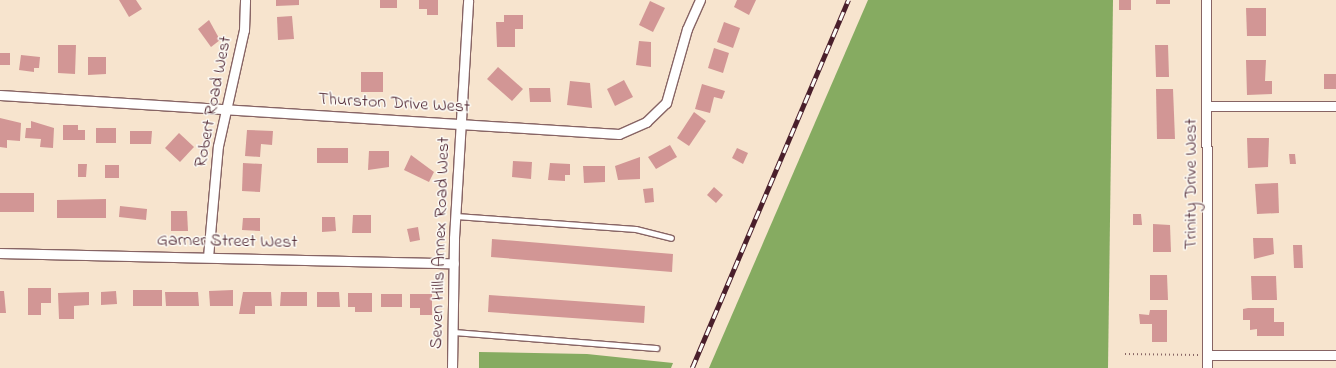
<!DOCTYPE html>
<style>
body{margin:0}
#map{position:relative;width:1336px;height:368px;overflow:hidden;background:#f7e4ce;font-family:"Indie Flower",sans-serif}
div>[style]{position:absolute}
.forest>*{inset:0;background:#86ab61}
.building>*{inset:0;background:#d29695}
.path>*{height:2px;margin-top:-1px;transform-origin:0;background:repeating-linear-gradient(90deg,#876464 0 1px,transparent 0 4px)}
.roads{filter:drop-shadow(1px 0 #876464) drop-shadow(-1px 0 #876464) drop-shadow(0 1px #876464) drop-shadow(0 -1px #876464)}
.lane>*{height:4.5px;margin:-2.25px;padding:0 2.25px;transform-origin:2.25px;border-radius:2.25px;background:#fff}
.street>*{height:9px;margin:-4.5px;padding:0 4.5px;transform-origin:4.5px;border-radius:4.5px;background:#fff}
.rail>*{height:4.5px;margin-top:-2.25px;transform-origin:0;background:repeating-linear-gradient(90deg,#fdfcf7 0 9px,#4a1f2b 0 18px);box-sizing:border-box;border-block:1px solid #4a1f2b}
span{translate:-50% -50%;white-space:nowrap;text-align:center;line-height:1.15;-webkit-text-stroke:3px #fdfcf7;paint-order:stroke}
.street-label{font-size:18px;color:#4a1f2b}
</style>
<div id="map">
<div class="forest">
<i style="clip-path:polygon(868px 0,1113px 0,1108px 368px,709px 368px)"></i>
<i style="clip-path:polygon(479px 352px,587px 354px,673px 363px,671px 368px,479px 368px)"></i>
</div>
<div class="building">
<i style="clip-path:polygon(119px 0,136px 0,142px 9px,129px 17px)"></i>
<i style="clip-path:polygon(276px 0,299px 0,299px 5px,276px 6px)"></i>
<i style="clip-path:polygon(380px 0,397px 0,397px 8px,380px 8px)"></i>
<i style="clip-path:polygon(419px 0,438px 0,438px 15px,427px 15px,427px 9px,419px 9px)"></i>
<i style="clip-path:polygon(737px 0,756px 0,749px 15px,734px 7px)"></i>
<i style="clip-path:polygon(1119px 0,1131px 0,1131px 10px,1119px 10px)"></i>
<i style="clip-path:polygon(1156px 0,1170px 0,1170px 4px,1156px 4px)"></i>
<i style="clip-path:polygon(650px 1px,665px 8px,653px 32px,639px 25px)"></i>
<i style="clip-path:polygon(1246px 8px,1266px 8px,1266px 36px,1247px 36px)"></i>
<i style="clip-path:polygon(504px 15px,523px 15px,523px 29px,515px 29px,515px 47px,497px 47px,496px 22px,504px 22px)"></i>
<i style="clip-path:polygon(292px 16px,294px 39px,278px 40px,277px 17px)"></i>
<i style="clip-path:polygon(209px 20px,220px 40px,211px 47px,198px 29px)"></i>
<i style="clip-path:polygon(724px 22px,740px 28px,733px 48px,717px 42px)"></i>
<i style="clip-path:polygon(639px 41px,651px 42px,651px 67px,636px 65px)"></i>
<i style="clip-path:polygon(58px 45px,76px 45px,75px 74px,58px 73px)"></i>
<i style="clip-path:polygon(1155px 45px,1168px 45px,1169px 77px,1156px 77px)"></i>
<i style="clip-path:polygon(714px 48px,729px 53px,723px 73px,708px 68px)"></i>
<i style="clip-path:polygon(0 53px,10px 53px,10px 65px,0 65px)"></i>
<i style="clip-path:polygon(21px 55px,40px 57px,39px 68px,34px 68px,34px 72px,19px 70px)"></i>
<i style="clip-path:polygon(88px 57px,106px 57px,106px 74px,88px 75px)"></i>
<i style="clip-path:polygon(1246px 60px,1266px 60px,1265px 81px,1272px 81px,1272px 94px,1247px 95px)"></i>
<i style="clip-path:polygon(498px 67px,523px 89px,512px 101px,487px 79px)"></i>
<i style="clip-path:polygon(361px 72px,383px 72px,383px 92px,361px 92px)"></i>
<i style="clip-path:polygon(1324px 74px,1336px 74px,1336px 89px,1324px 89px)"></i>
<i style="clip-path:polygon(624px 80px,633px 97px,615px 106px,607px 89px)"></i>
<i style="clip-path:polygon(570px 81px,590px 83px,592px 108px,567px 105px)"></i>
<i style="clip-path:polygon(702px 84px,725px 91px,722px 99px,714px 97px,710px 113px,695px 109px)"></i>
<i style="clip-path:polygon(529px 88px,550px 88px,551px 102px,530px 102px)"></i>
<i style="clip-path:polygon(1156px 89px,1173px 89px,1175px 139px,1157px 139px)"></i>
<i style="clip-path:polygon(694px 112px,706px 121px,689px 146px,677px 138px)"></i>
<i style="clip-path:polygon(0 118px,21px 123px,20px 141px,7px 140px,7px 148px,0 147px)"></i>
<i style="clip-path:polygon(31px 121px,54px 128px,53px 148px,40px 147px,41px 139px,25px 138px,26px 128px,31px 128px)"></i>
<i style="clip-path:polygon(63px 125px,78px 125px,78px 130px,85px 130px,85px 140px,63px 140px)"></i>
<i style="clip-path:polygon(96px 128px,116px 128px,116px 143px,96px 143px)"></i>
<i style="clip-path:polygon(247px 130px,273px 131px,272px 145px,261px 144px,260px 157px,245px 156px)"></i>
<i style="clip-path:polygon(130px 131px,152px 131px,151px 144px,130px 144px)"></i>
<i style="clip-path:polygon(179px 133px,194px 147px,180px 162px,165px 148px)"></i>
<i style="clip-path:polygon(1247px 138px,1269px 138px,1268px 167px,1248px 168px)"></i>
<i style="clip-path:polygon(670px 145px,677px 157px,656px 169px,648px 157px)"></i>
<i style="clip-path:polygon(317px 148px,348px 148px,348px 163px,317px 163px)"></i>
<i style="clip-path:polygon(737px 148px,748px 153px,743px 164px,732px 158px)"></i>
<i style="clip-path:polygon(369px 151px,389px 151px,389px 167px,368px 170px)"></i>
<i style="clip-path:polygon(1289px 154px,1295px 154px,1296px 164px,1290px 164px)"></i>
<i style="clip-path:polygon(411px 155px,434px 172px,429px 182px,404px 170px)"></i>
<i style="clip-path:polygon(640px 157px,640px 179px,618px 180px,615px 166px)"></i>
<i style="clip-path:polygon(513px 161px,532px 162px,531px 179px,512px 177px)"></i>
<i style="clip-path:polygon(243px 163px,262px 164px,260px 192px,242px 191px)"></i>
<i style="clip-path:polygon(550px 163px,570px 164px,570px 175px,565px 175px,565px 181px,548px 180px)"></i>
<i style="clip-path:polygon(78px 164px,87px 164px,86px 177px,78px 177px)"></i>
<i style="clip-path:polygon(105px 165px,119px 165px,119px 178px,105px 178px)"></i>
<i style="clip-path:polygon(583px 166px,605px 166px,605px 182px,584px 183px)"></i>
<i style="clip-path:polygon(1278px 183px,1279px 213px,1257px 214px,1255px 184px)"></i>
<i style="clip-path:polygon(714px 187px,723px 195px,716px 203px,707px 195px)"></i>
<i style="clip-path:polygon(653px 188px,654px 202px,645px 203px,643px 189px)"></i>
<i style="clip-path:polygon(0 193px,34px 193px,34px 212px,0 212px)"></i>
<i style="clip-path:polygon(106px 199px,106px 218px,57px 218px,57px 200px)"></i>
<i style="clip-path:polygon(120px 206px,147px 209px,146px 220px,119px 217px)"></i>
<i style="clip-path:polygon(171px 211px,187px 211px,188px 231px,171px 231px)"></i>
<i style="clip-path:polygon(1133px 214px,1141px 214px,1142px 225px,1133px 225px)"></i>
<i style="clip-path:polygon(353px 215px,371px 215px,371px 233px,352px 233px)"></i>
<i style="clip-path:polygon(322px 217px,335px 217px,336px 231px,322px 232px)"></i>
<i style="clip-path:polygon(243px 218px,260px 218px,260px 231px,242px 230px)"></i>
<i style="clip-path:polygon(1153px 224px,1170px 225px,1171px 252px,1153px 252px)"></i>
<i style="clip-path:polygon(418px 227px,420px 240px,410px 242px,407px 229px)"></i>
<i style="clip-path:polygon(1253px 238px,1273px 238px,1274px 254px,1254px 259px)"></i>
<i style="clip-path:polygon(492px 239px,673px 254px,672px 272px,491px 257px)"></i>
<i style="clip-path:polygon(1293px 245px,1302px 245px,1303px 268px,1294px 268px)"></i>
<i style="clip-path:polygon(1150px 275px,1167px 275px,1168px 300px,1150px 300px)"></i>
<i style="clip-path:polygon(1251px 276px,1276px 276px,1277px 300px,1252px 300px)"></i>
<i style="clip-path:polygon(28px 288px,51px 288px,51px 303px,41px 303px,41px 315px,28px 315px)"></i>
<i style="clip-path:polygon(133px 290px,162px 290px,162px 306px,133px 306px)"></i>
<i style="clip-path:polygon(233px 290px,233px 306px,210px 306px,209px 291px)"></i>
<i style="clip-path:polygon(0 291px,4px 291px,6px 313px,0 313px)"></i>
<i style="clip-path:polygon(116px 291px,117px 304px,101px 305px,101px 292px)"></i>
<i style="clip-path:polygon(89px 292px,89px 305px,74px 306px,74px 319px,59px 319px,58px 293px)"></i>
<i style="clip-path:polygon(165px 292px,198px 292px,199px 306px,166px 306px)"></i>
<i style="clip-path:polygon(243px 292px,271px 292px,272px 306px,255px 306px,255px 314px,239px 314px)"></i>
<i style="clip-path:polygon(281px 292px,307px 292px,307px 306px,280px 306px)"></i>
<i style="clip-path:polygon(317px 292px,339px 292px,340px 307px,317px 307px)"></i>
<i style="clip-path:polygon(348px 293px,372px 293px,372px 312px,355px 312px,355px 307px,348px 307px)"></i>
<i style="clip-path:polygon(381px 294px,402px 294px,402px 307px,381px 307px)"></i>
<i style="clip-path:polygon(410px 294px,432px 294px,432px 315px,420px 315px,420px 308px,410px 308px)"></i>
<i style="clip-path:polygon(489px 295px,645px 306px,644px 323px,488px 312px)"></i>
<i style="clip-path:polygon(1248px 308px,1274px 308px,1274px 322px,1284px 322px,1284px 336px,1257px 336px,1257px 329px,1250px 330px,1250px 320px,1243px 320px,1243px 309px)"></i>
<i style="clip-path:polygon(1150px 310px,1167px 310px,1167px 342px,1152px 342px,1152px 324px,1140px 324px,1139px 314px,1149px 315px)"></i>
</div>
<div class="path">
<i style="left:1125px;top:354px;width:73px;rotate:0.8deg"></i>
</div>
<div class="roads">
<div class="lane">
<i style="left:456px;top:216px;width:180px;rotate:4.1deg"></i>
<i style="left:636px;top:229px;width:36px;rotate:14deg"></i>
<i style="left:453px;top:332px;width:204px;rotate:4.5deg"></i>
</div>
<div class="street">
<i style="left:1206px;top:0;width:368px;rotate:89.8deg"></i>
<i style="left:0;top:95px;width:620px;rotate:3.61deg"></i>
<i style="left:619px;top:134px;width:30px;rotate:-24deg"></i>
<i style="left:646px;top:122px;width:28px;rotate:-44deg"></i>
<i style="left:666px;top:103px;width:77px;rotate:-74.2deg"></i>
<i style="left:687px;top:29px;width:32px;rotate:-66deg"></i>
<i style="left:1207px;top:106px;width:129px"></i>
<i style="left:0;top:253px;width:454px;rotate:1.3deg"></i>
<i style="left:208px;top:257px;width:111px;rotate:-84.9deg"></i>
<i style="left:218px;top:146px;width:119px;rotate:-77.4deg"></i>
<i style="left:244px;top:30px;width:30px;rotate:-88deg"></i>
<i style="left:1207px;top:355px;width:129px"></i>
<i style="left:452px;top:368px;width:130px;rotate:-89.1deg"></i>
<i style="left:454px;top:238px;width:238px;rotate:-86.6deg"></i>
</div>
</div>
<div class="rail">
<i style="left:692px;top:368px;width:400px;rotate:-67deg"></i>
</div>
<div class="street-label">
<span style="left:214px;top:102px;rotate:-79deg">Robert Road West</span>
<span style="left:394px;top:104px;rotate:3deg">Thurston Drive West</span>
<span style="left:1192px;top:184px;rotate:-90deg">Trinity Drive West</span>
<span style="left:227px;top:242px;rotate:1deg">Garner Street West</span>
<span style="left:441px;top:243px;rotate:-88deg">Seven Hills Annex Road West</span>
</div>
</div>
